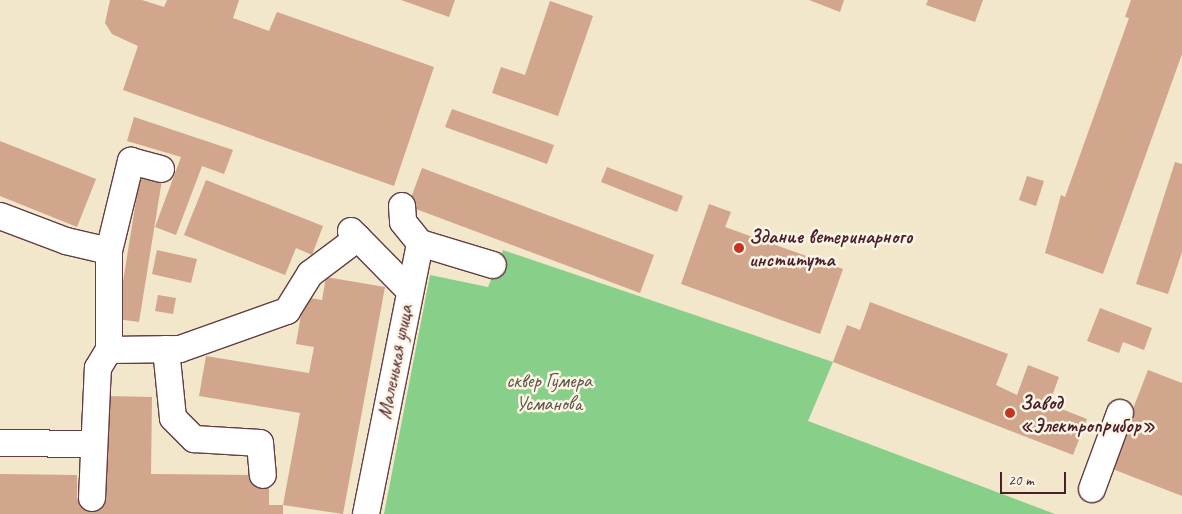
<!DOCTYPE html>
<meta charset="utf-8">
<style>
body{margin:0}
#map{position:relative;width:1182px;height:514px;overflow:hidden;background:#f2e7cb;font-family:Caveat,sans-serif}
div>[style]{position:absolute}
.green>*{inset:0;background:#88cf8a}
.building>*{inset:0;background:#d1a68c}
.roads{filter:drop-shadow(1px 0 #633d43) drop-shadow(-1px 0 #633d43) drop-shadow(0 1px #633d43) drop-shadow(0 -1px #633d43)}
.minor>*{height:26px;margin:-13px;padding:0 13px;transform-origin:13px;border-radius:13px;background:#fff}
.dots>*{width:14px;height:14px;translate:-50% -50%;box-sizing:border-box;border:2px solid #fcf5e5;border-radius:50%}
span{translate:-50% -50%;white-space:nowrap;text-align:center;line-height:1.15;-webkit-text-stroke:5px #fcf5e5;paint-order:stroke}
.poi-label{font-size:20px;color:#4a1f2b;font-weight:700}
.left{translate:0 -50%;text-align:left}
.street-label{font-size:20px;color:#4a1f2b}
.park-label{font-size:20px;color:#5d5448}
.scale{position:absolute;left:1000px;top:472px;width:66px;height:22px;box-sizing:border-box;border:2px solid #4a1f2b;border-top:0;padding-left:6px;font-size:15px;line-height:18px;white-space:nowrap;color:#4a1f2b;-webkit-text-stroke:4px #fcf5e5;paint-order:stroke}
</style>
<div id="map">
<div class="green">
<i style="clip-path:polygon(503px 250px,833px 362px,808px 421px,1055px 514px,384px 514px,430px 275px,488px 287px)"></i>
</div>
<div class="building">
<i style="clip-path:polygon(110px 0,142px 0,164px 7px,167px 0,239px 0,233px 18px,269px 31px,277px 12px,434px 67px,394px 186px,123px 90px,138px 46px,112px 34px,105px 23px)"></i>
<i style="clip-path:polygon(401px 0,455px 0,449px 17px)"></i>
<i style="clip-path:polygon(809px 0,844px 0,840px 12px)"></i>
<i style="clip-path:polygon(928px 0,983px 0,975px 22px,926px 5px)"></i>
<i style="clip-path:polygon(1131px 0,1182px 0,1182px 54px,1103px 274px,1045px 253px,1061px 195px,1065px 197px,1129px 18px,1125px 17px)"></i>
<i style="clip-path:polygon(550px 1px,593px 16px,558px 116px,492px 93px,501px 67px,525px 75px)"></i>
<i style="clip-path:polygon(452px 109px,554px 145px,547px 164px,445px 127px)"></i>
<i style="clip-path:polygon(134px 117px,233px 150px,224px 174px,202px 166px,176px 235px,155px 227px,181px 157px,127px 141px)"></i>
<i style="clip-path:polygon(0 141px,96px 179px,77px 227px,0 196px)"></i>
<i style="clip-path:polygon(1175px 162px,1182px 164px,1182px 252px,1168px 294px,1136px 284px)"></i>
<i style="clip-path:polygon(607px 167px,683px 196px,677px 212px,601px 182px)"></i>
<i style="clip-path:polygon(422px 168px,654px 255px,640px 293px,408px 206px)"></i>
<i style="clip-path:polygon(140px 176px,162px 180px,139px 322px,117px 319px)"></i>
<i style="clip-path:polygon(1027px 176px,1044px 181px,1036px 206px,1019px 200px)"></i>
<i style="clip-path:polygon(206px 180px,323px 226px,312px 255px,296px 248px,285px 275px,184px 235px)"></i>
<i style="clip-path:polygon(709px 204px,731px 212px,725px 227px,843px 269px,820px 334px,681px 284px)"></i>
<i style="clip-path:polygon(157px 250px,197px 259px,191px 283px,152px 274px)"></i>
<i style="clip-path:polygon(326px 277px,385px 287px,343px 514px,283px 505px,300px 413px,199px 396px,206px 356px,309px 373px,314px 347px,296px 344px,304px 297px,322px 300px)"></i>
<i style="clip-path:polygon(158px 295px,176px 298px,173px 314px,155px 311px)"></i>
<i style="clip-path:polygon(870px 302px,1008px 354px,996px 385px,1017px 395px,1028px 365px,1059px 377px,1049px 404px,1087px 419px,1073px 455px,833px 362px,847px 325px,860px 330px)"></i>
<i style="clip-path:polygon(1100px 308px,1152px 328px,1144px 350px,1123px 342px,1119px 353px,1087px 341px)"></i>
<i style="clip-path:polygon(1148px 370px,1182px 383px,1182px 496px,1110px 468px)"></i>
<i style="clip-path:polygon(107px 396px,152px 397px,151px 474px,269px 475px,269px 505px,283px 505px,283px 514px,0 514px,0 474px,77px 475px,77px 498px,105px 499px)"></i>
</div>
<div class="roads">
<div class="minor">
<i style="left:402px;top:206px;width:16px;rotate:86deg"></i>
<i style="left:403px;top:222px;width:27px;rotate:51deg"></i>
<i style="left:0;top:216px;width:71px;rotate:20.7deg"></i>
<i style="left:66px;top:241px;width:44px;rotate:13.1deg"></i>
<i style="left:351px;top:231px;width:83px;rotate:45.5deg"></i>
<i style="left:166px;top:349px;width:69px;rotate:84.2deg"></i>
<i style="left:173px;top:418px;width:30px;rotate:45deg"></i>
<i style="left:194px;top:439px;width:66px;rotate:3.5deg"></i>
<i style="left:260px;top:443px;width:32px;rotate:85deg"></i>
<i style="left:109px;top:350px;width:99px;rotate:-90deg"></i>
<i style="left:109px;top:251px;width:93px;rotate:-76.3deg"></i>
<i style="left:131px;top:161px;width:31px;rotate:15deg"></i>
<i style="left:0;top:443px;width:94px;rotate:0.6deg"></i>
<i style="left:1092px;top:489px;width:81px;rotate:-69.8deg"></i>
<i style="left:92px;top:498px;width:130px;rotate:-87.4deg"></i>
<i style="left:98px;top:368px;width:21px;rotate:-59deg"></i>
<i style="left:109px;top:350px;width:71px;rotate:-0.8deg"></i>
<i style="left:180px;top:349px;width:114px;rotate:-19.6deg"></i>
<i style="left:287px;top:311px;width:44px;rotate:-58.1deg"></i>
<i style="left:310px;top:274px;width:60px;rotate:-36.9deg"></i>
<i style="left:366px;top:514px;width:276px;rotate:-78.7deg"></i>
<i style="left:420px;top:243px;width:76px;rotate:16.8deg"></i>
</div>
</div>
<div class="dots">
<i style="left:739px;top:248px;background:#c8321e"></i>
<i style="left:1010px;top:413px;background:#c8321e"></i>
</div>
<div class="poi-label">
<span class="left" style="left:749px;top:248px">Здание ветеринарного<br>института</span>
<span class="left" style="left:1020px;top:414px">Завод<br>«Электроприбор»</span>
</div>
<div class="street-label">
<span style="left:395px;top:362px;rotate:-79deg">Маленькая улица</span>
</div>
<div class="park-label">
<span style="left:549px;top:392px">сквер Гумера<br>Усманова</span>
</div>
<div class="scale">20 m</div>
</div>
